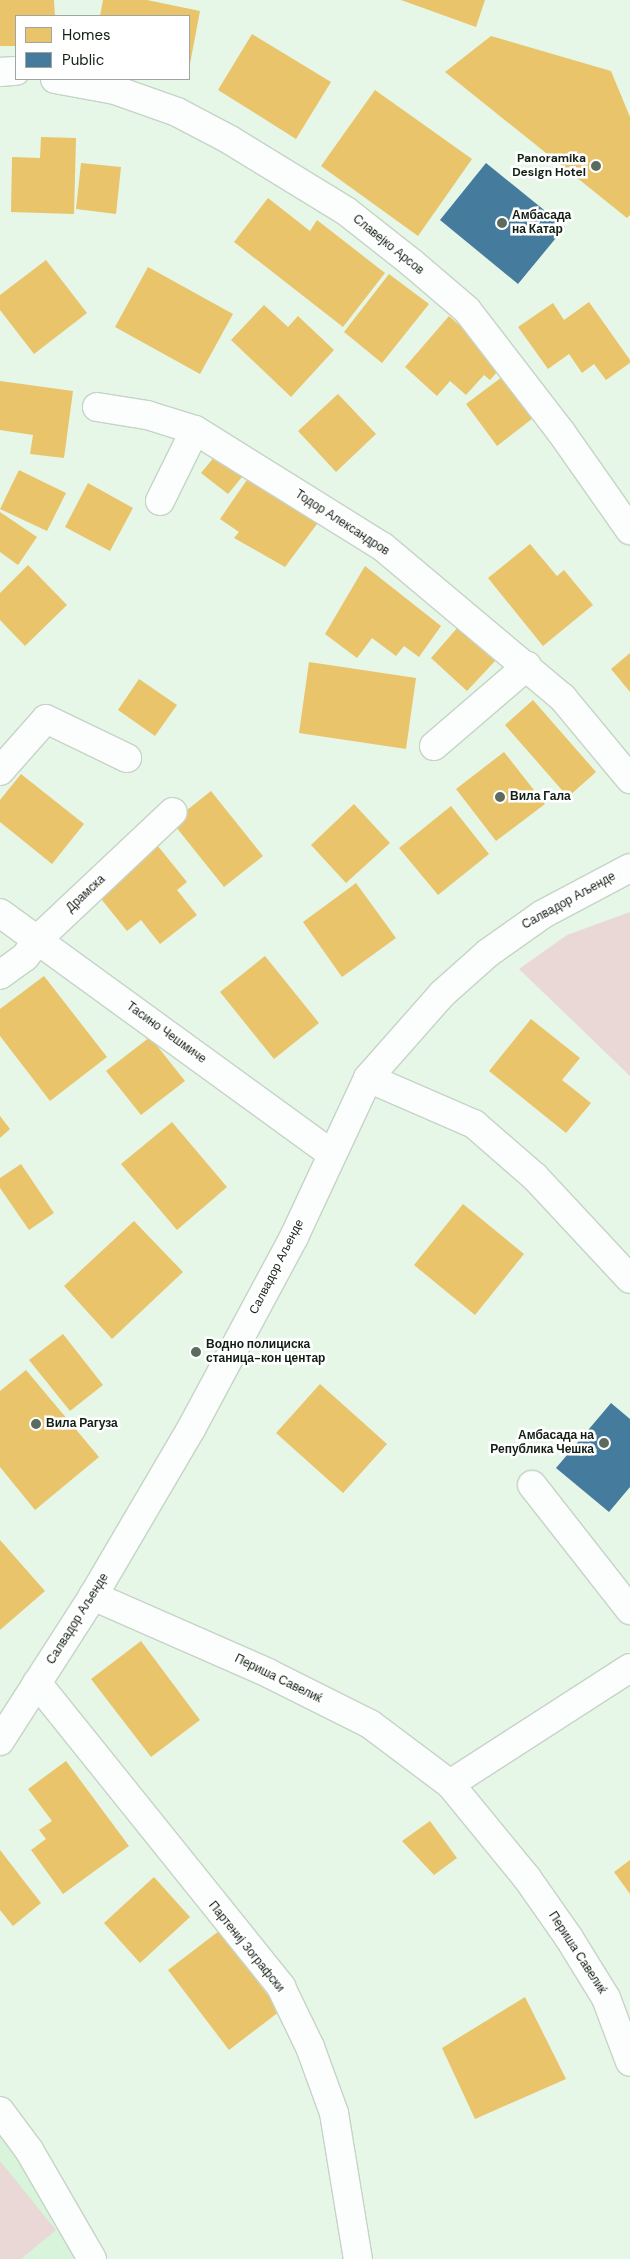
<!DOCTYPE html>
<meta charset="utf-8">
<style>
body{margin:0}
#map{position:relative;width:630px;height:2259px;overflow:hidden;background:#e6f7e8;font-family:"DM Sans",sans-serif}
div>[style]{position:absolute}
.built>*{inset:0;background:#d8f5db}
.green>*{inset:0;background:#e9d8d6}
.homes>*{inset:0;background:#e9c46a}
.public>*{inset:0;background:#457b9d}
.roads{filter:drop-shadow(1px 0 #c6d3c7) drop-shadow(-1px 0 #c6d3c7) drop-shadow(0 1px #c6d3c7) drop-shadow(0 -1px #c6d3c7)}
.street>*{height:28px;margin:-14px;padding:0 14px;transform-origin:14px;border-radius:14px;background:#fbfefc}
.secondary>*{height:28px;margin:-14px;padding:0 14px;transform-origin:14px;border-radius:14px;background:#fbfefc}
.dots>*{width:14px;height:14px;translate:-50% -50%;box-sizing:border-box;border:2px solid #fff;border-radius:50%}
span{translate:-50% -50%;white-space:nowrap;text-align:center;line-height:1.15;-webkit-text-stroke:5px #fff;paint-order:stroke}
.poi-label{font-size:12px;color:#131f15;font-weight:700}
.right{translate:-100% -50%;text-align:right}
.left{translate:0 -50%;text-align:left}
.street-label{font-size:12px;color:#131f15}
.legend{position:absolute;left:15px;top:15px;width:175px;height:65px;box-sizing:border-box;background:#fff;border:1px solid #a1a5a1;margin:0;padding:6px 9px;list-style:none;font-size:15px;color:#131f15}
.legend li{display:flex;align-items:center;gap:10px;height:25px}
.legend b{width:25px;border:1px solid #a1a5a1}
</style>
<div id="map">
<div class="built">
<i style="clip-path:polygon(0 2127px,86px 2259px,0 2259px)"></i>
</div>
<div class="green">
<i style="clip-path:polygon(630px 912px,630px 1076px,519px 969px,567px 935px)"></i>
<i style="clip-path:polygon(0 2161px,56px 2230px,21px 2259px,0 2259px)"></i>
</div>
<div class="homes">
<i style="clip-path:polygon(0 0,54px 0,55px 16px,16px 16px,16px 46px,0 46px)"></i>
<i style="clip-path:polygon(103px 0,147px 0,200px 11px,190px 64px,189px 16px,100px 16px)"></i>
<i style="clip-path:polygon(401px 0,485px 0,476px 27px)"></i>
<i style="clip-path:polygon(252px 34px,331px 82px,296px 139px,218px 90px)"></i>
<i style="clip-path:polygon(491px 36px,611px 71px,630px 117px,630px 215px,627px 218px,445px 72px)"></i>
<i style="clip-path:polygon(375px 90px,472px 159px,418px 236px,321px 166px)"></i>
<i style="clip-path:polygon(41px 137px,76px 138px,74px 214px,11px 212px,12px 157px,40px 158px)"></i>
<i style="clip-path:polygon(81px 163px,121px 167px,116px 214px,76px 209px)"></i>
<i style="clip-path:polygon(268px 198px,310px 231px,317px 220px,385px 273px,343px 327px,234px 242px)"></i>
<i style="clip-path:polygon(46px 260px,87px 313px,34px 354px,0 310px,0 295px)"></i>
<i style="clip-path:polygon(148px 267px,233px 314px,200px 374px,115px 327px)"></i>
<i style="clip-path:polygon(389px 274px,429px 304px,382px 363px,344px 332px)"></i>
<i style="clip-path:polygon(589px 302px,630px 360px,630px 363px,606px 380px,594px 364px,582px 373px,569px 354px,548px 369px,518px 327px,553px 303px,564px 320px)"></i>
<i style="clip-path:polygon(264px 305px,288px 327px,298px 316px,334px 350px,291px 397px,231px 340px)"></i>
<i style="clip-path:polygon(449px 316px,504px 364px,490px 380px,484px 375px,466px 395px,450px 381px,437px 396px,405px 367px)"></i>
<i style="clip-path:polygon(506px 374px,537px 415px,497px 446px,466px 404px)"></i>
<i style="clip-path:polygon(0 381px,73px 391px,64px 458px,30px 454px,33px 435px,0 430px)"></i>
<i style="clip-path:polygon(338px 394px,376px 434px,336px 472px,298px 431px)"></i>
<i style="clip-path:polygon(220px 450px,247px 471px,228px 494px,201px 473px)"></i>
<i style="clip-path:polygon(19px 470px,66px 493px,47px 531px,0 509px)"></i>
<i style="clip-path:polygon(251px 474px,320px 520px,285px 567px,234px 538px,239px 532px,220px 519px)"></i>
<i style="clip-path:polygon(88px 483px,133px 508px,110px 551px,65px 527px)"></i>
<i style="clip-path:polygon(0 512px,37px 537px,18px 565px,0 552px)"></i>
<i style="clip-path:polygon(530px 544px,557px 576px,564px 570px,593px 605px,543px 646px,488px 578px)"></i>
<i style="clip-path:polygon(28px 565px,67px 605px,25px 646px,0 620px,0 593px)"></i>
<i style="clip-path:polygon(365px 566px,441px 626px,419px 657px,404px 646px,396px 656px,372px 638px,357px 658px,325px 634px)"></i>
<i style="clip-path:polygon(458px 627px,495px 661px,467px 691px,431px 658px)"></i>
<i style="clip-path:polygon(630px 653px,630px 692px,611px 669px)"></i>
<i style="clip-path:polygon(309px 662px,416px 678px,406px 749px,299px 733px)"></i>
<i style="clip-path:polygon(139px 679px,177px 705px,155px 736px,118px 710px)"></i>
<i style="clip-path:polygon(533px 700px,596px 772px,568px 797px,505px 725px)"></i>
<i style="clip-path:polygon(504px 752px,545px 804px,496px 841px,456px 789px)"></i>
<i style="clip-path:polygon(21px 774px,84px 824px,52px 864px,0 822px,0 800px)"></i>
<i style="clip-path:polygon(211px 791px,263px 856px,224px 887px,172px 822px)"></i>
<i style="clip-path:polygon(354px 804px,390px 843px,346px 883px,311px 845px)"></i>
<i style="clip-path:polygon(451px 806px,489px 854px,438px 895px,399px 848px)"></i>
<i style="clip-path:polygon(153px 840px,187px 882px,177px 890px,197px 915px,160px 944px,141px 920px,127px 931px,93px 889px)"></i>
<i style="clip-path:polygon(356px 883px,396px 938px,342px 977px,303px 922px)"></i>
<i style="clip-path:polygon(265px 956px,319px 1023px,274px 1059px,220px 992px)"></i>
<i style="clip-path:polygon(44px 976px,107px 1057px,50px 1101px,0 1036px,0 1009px)"></i>
<i style="clip-path:polygon(531px 1019px,580px 1058px,562px 1080px,591px 1103px,566px 1133px,489px 1071px)"></i>
<i style="clip-path:polygon(150px 1037px,185px 1081px,141px 1115px,106px 1071px)"></i>
<i style="clip-path:polygon(0 1116px,10px 1129px,0 1138px)"></i>
<i style="clip-path:polygon(172px 1122px,227px 1187px,177px 1230px,121px 1164px)"></i>
<i style="clip-path:polygon(21px 1164px,54px 1213px,29px 1230px,0 1188px,0 1178px)"></i>
<i style="clip-path:polygon(463px 1204px,524px 1254px,475px 1315px,414px 1265px)"></i>
<i style="clip-path:polygon(134px 1221px,183px 1272px,112px 1339px,64px 1286px)"></i>
<i style="clip-path:polygon(63px 1334px,103px 1385px,70px 1411px,29px 1360px)"></i>
<i style="clip-path:polygon(26px 1370px,99px 1457px,35px 1510px,0 1467px,0 1391px)"></i>
<i style="clip-path:polygon(320px 1384px,387px 1444px,343px 1493px,276px 1433px)"></i>
<i style="clip-path:polygon(0 1540px,45px 1591px,0 1630px)"></i>
<i style="clip-path:polygon(141px 1641px,200px 1720px,151px 1757px,91px 1679px)"></i>
<i style="clip-path:polygon(66px 1761px,129px 1846px,63px 1894px,31px 1850px,46px 1839px,39px 1830px,52px 1821px,28px 1789px)"></i>
<i style="clip-path:polygon(430px 1821px,457px 1858px,434px 1875px,402px 1841px)"></i>
<i style="clip-path:polygon(0 1850px,41px 1903px,13px 1926px,0 1910px)"></i>
<i style="clip-path:polygon(630px 1860px,630px 1894px,614px 1872px)"></i>
<i style="clip-path:polygon(154px 1877px,190px 1917px,140px 1963px,104px 1923px)"></i>
<i style="clip-path:polygon(219px 1931px,280px 2011px,229px 2050px,168px 1970px)"></i>
<i style="clip-path:polygon(525px 1997px,566px 2079px,475px 2119px,442px 2048px)"></i>
</div>
<div class="public">
<i style="clip-path:polygon(486px 163px,565px 227px,518px 284px,440px 220px)"></i>
<i style="clip-path:polygon(611px 1403px,630px 1419px,630px 1487px,609px 1512px,556px 1468px)"></i>
</div>
<div class="roads">
<div class="street">
<i style="left:0;top:72px;width:16px;rotate:-4deg"></i>
<i style="left:55px;top:79px;width:61px;rotate:10.4deg"></i>
<i style="left:115px;top:90px;width:66px;rotate:19.5deg"></i>
<i style="left:177px;top:112px;width:60px;rotate:27.8deg"></i>
<i style="left:230px;top:140px;width:136px;rotate:31.5deg"></i>
<i style="left:346px;top:211px;width:84px;rotate:38.2deg"></i>
<i style="left:412px;top:263px;width:72px;rotate:40.5deg"></i>
<i style="left:467px;top:310px;width:154px;rotate:52.4deg"></i>
<i style="left:561px;top:432px;width:120px;rotate:54.9deg"></i>
<i style="left:97px;top:407px;width:51px;rotate:9.1deg"></i>
<i style="left:147px;top:415px;width:50px;rotate:17.4deg"></i>
<i style="left:195px;top:430px;width:221px;rotate:31.9deg"></i>
<i style="left:383px;top:547px;width:234px;rotate:40deg"></i>
<i style="left:562px;top:697px;width:107px;rotate:50.3deg"></i>
<i style="left:160px;top:501px;width:79px;rotate:-63.8deg"></i>
<i style="left:434px;top:746px;width:123px;rotate:-40.7deg"></i>
<i style="left:0;top:771px;width:69px;rotate:-48.5deg"></i>
<i style="left:46px;top:719px;width:90px;rotate:25.7deg"></i>
<i style="left:0;top:913px;width:410px;rotate:36deg"></i>
<i style="left:0;top:975px;width:31px;rotate:-36deg"></i>
<i style="left:25px;top:957px;width:22px;rotate:-54deg"></i>
<i style="left:38px;top:939px;width:185px;rotate:-43.3deg"></i>
<i style="left:368px;top:1078px;width:116px;rotate:23.5deg"></i>
<i style="left:474px;top:1124px;width:81px;rotate:41deg"></i>
<i style="left:535px;top:1177px;width:139px;rotate:47deg"></i>
<i style="left:532px;top:1485px;width:159px;rotate:51.9deg"></i>
<i style="left:93px;top:1596px;width:191px;rotate:23.7deg"></i>
<i style="left:268px;top:1673px;width:114px;rotate:26.6deg"></i>
<i style="left:370px;top:1724px;width:100px;rotate:36.9deg"></i>
<i style="left:450px;top:1784px;width:122px;rotate:50.7deg"></i>
<i style="left:527px;top:1878px;width:73px;rotate:55deg"></i>
<i style="left:569px;top:1938px;width:70px;rotate:58.3deg"></i>
<i style="left:606px;top:1998px;width:68px;rotate:69.4deg"></i>
<i style="left:37px;top:1683px;width:390px;rotate:51.2deg"></i>
<i style="left:281px;top:1987px;width:67px;rotate:64.2deg"></i>
<i style="left:310px;top:2047px;width:70px;rotate:70deg"></i>
<i style="left:334px;top:2113px;width:148px;rotate:80.7deg"></i>
<i style="left:450px;top:1784px;width:214px;rotate:-32.8deg"></i>
<i style="left:0;top:2111px;width:49px;rotate:53.4deg"></i>
<i style="left:29px;top:2150px;width:126px;rotate:60deg"></i>
</div>
<div class="secondary">
<i style="left:0;top:1741px;width:172px;rotate:-57.3deg"></i>
<i style="left:93px;top:1596px;width:194px;rotate:-59.6deg"></i>
<i style="left:191px;top:1429px;width:218px;rotate:-61.8deg"></i>
<i style="left:294px;top:1237px;width:175px;rotate:-65deg"></i>
<i style="left:368px;top:1078px;width:112px;rotate:-48.6deg"></i>
<i style="left:442px;top:994px;width:62px;rotate:-41.7deg"></i>
<i style="left:488px;top:953px;width:67px;rotate:-35.3deg"></i>
<i style="left:543px;top:914px;width:98px;rotate:-27.9deg"></i>
</div>
</div>
<div class="dots">
<i style="left:596px;top:166px;background:#5d6b5f"></i>
<i style="left:502px;top:223px;background:#5d6b5f"></i>
<i style="left:500px;top:797px;background:#5d6b5f"></i>
<i style="left:196px;top:1352px;background:#5d6b5f"></i>
<i style="left:36px;top:1424px;background:#5d6b5f"></i>
<i style="left:604px;top:1443px;background:#5d6b5f"></i>
</div>
<div class="poi-label">
<span class="right" style="left:586px;top:166px">Panoramika<br>Design Hotel</span>
<span class="left" style="left:512px;top:223px">Амбасада<br>на Катар</span>
<span class="left" style="left:510px;top:797px">Вила Гала</span>
<span class="left" style="left:206px;top:1352px">Водно полициска<br>станица-кон центар</span>
<span class="left" style="left:46px;top:1424px">Вила Рагуза</span>
<span class="right" style="left:594px;top:1443px">Амбасада на<br>Република Чешка</span>
</div>
<div class="street-label">
<span style="left:388px;top:245px;rotate:39deg">Славејко Арсов</span>
<span style="left:342px;top:523px;rotate:33deg">Тодор Александров</span>
<span style="left:86px;top:894px;rotate:-43deg">Драмска</span>
<span style="left:569px;top:901px;rotate:-29deg">Салвадор Аљенде</span>
<span style="left:166px;top:1033px;rotate:36deg">Тасино Чешмиче</span>
<span style="left:277px;top:1267px;rotate:-63deg">Салвадор Аљенде</span>
<span style="left:78px;top:1619px;rotate:-58deg">Салвадор Аљенде</span>
<span style="left:278px;top:1679px;rotate:26deg">Периша Савелиќ</span>
<span style="left:246px;top:1947px;rotate:51deg">Партениј Зографски</span>
<span style="left:577px;top:1953px;rotate:57deg">Периша Савелиќ</span>
</div>
<ul class="legend">
<li><b style="height:14px;background:#e9c46a"></b>Homes</li>
<li><b style="height:14px;background:#457b9d"></b>Public</li>
</ul>
</div>
